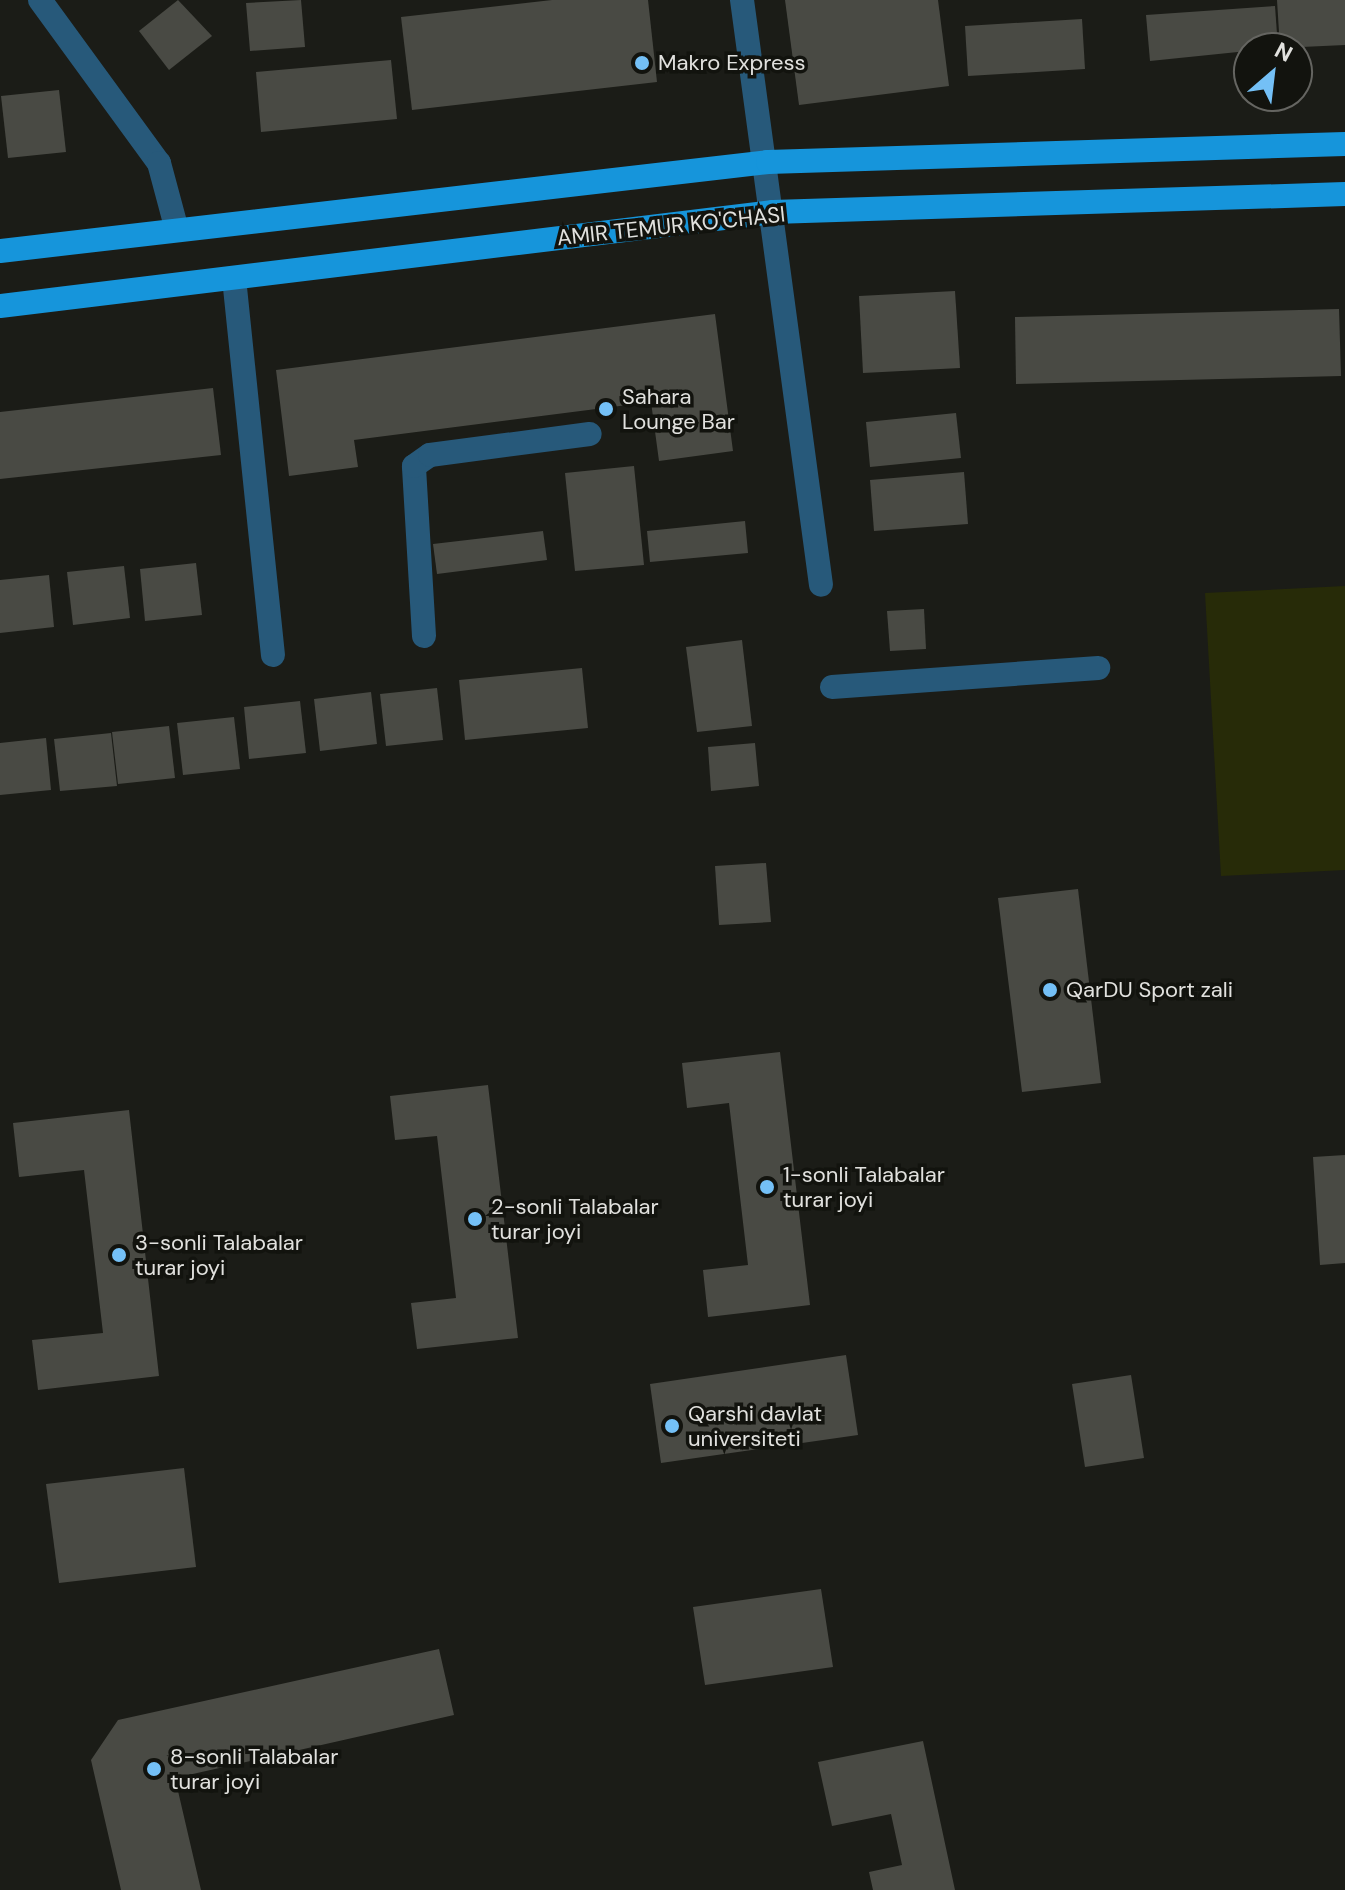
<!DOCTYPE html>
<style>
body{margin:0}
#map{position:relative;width:1345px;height:1890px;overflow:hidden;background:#1b1c17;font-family:"DM Sans",sans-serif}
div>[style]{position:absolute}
.green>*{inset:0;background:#272b08}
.building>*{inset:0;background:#494a44}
.minor>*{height:24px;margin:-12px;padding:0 12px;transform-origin:12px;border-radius:12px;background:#27597a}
.major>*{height:24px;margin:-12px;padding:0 12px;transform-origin:12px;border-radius:12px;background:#1695db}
.dots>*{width:22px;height:22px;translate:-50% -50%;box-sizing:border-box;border:4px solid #12130e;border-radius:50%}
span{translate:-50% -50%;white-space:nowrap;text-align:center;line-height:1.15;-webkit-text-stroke:7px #12130e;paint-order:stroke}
.poi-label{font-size:22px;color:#e1e1de}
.left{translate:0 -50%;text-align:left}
.street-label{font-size:22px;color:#e1e1de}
.north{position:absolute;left:1233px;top:32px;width:80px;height:80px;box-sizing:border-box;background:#12130e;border:2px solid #656561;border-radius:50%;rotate:28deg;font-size:22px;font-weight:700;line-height:32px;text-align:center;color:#e1e1de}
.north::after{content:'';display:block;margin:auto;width:28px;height:36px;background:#74c0f6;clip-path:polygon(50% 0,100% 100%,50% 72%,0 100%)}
</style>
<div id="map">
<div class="green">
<i style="clip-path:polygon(1345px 586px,1345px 870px,1221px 876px,1205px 593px)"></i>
</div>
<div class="building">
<i style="clip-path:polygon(178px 0,212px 36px,169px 70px,139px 31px)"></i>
<i style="clip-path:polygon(301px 0,305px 47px,250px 51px,246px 3px)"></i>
<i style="clip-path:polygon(552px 0,648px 0,657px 82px,412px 110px,401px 17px)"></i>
<i style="clip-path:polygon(785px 0,938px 0,949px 86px,799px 105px)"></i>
<i style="clip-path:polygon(1277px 0,1345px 0,1345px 45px,1280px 48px)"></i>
<i style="clip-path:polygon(1275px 6px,1278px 48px,1150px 61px,1146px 15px)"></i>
<i style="clip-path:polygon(1082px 19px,1085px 69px,968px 76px,965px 26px)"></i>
<i style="clip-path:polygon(391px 60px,397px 119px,261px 132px,256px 72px)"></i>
<i style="clip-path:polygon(59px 90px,66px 152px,8px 158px,1px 96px)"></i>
<i style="clip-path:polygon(955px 291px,960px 368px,863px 373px,859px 296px)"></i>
<i style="clip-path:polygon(1339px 309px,1341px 376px,1016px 384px,1015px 317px)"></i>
<i style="clip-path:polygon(715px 314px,733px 451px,659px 461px,651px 402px,354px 440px,358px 467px,289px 476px,276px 370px)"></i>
<i style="clip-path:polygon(213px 388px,221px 455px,0 479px,0 412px)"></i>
<i style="clip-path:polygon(956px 413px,961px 458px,870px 467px,866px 422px)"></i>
<i style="clip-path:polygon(634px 466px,644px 565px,575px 571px,565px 473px)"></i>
<i style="clip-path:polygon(964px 472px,968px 524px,874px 531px,870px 480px)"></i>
<i style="clip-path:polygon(745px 521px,748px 553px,650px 562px,647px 531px)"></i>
<i style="clip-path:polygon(543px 531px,547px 560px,437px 574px,433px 544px)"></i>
<i style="clip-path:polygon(196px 563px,202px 615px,145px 621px,140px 569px)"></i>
<i style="clip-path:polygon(124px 566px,130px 618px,73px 625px,67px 572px)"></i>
<i style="clip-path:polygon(49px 575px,54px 627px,0 633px,0 580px)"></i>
<i style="clip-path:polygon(924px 609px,926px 649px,890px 651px,887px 611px)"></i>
<i style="clip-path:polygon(742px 640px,752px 726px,697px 732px,686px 647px)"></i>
<i style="clip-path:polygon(582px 668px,588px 728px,465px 740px,459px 680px)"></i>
<i style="clip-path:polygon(437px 688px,443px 740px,386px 746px,380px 694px)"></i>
<i style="clip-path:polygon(371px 692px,377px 744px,320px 751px,314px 699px)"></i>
<i style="clip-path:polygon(300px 701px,306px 753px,249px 759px,244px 707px)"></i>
<i style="clip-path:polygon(234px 717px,240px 769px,183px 775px,177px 723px)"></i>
<i style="clip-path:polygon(169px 726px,175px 778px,118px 784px,112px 732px)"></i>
<i style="clip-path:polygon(111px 733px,117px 786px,60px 791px,54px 739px)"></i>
<i style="clip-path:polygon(46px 738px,51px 790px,0 795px,0 743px)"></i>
<i style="clip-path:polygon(755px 743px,759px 786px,711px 791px,708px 747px)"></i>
<i style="clip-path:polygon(766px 863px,771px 922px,719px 925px,715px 866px)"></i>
<i style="clip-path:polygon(1078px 889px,1101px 1083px,1022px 1092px,998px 898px)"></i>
<i style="clip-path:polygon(780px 1052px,810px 1305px,708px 1317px,703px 1270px,748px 1265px,729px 1103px,687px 1108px,682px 1063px)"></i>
<i style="clip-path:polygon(488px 1085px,518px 1338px,417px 1349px,411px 1303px,456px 1298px,437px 1136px,395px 1140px,390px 1096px)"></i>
<i style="clip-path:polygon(129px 1110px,159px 1376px,38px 1390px,32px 1340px,103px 1333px,84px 1170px,19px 1177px,13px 1123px)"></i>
<i style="clip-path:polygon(1345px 1155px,1345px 1263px,1320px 1265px,1313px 1157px)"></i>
<i style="clip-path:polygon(846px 1355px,858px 1435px,661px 1463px,650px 1384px)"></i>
<i style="clip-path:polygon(1131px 1375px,1144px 1458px,1085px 1467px,1072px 1384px)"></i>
<i style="clip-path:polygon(184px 1468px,196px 1567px,59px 1583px,46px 1484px)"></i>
<i style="clip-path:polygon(821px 1589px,833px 1667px,705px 1685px,693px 1607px)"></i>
<i style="clip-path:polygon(439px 1649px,454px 1715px,175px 1778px,201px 1890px,121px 1890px,91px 1760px,118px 1720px)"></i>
<i style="clip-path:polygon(923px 1741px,955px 1890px,873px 1890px,869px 1872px,902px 1865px,891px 1814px,832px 1826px,818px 1762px)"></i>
</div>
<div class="minor">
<i style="left:40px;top:0;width:202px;rotate:53.9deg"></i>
<i style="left:159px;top:163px;width:69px;rotate:75deg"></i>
<i style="left:742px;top:0;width:590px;rotate:82.31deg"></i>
<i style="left:234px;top:278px;width:379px;rotate:84.1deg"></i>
<i style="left:424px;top:636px;width:170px;rotate:-93.4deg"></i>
<i style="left:414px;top:466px;width:19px;rotate:-35deg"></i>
<i style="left:430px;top:455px;width:161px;rotate:-7.5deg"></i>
<i style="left:832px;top:687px;width:267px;rotate:-4.1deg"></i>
</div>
<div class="major">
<i style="left:0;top:251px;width:773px;rotate:-6.61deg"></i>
<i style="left:768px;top:162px;width:577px;rotate:-1.79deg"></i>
<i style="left:0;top:306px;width:779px;rotate:-6.93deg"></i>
<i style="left:773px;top:212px;width:572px;rotate:-1.8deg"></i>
</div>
<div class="dots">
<i style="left:642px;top:63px;background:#74c0f6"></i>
<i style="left:606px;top:409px;background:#74c0f6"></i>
<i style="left:1050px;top:990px;background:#74c0f6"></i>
<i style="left:767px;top:1187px;background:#74c0f6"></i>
<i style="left:475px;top:1219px;background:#74c0f6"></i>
<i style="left:119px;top:1255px;background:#74c0f6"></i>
<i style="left:672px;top:1426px;background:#74c0f6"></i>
<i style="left:154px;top:1769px;background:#74c0f6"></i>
</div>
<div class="poi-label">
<span class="left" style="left:658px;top:63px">Makro Express</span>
<span class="left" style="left:622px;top:409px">Sahara<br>Lounge Bar</span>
<span class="left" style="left:1066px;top:990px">QarDU Sport zali</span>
<span class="left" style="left:783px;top:1187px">1-sonli Talabalar<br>turar joyi</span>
<span class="left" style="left:491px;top:1219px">2-sonli Talabalar<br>turar joyi</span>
<span class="left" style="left:135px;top:1255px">3-sonli Talabalar<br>turar joyi</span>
<span class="left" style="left:688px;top:1426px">Qarshi davlat<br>universiteti</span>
<span class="left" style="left:170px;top:1769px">8-sonli Talabalar<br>turar joyi</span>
</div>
<div class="street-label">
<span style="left:671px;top:226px;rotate:-6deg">AMIR TEMUR KO'CHASI</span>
</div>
<div class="north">N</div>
</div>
